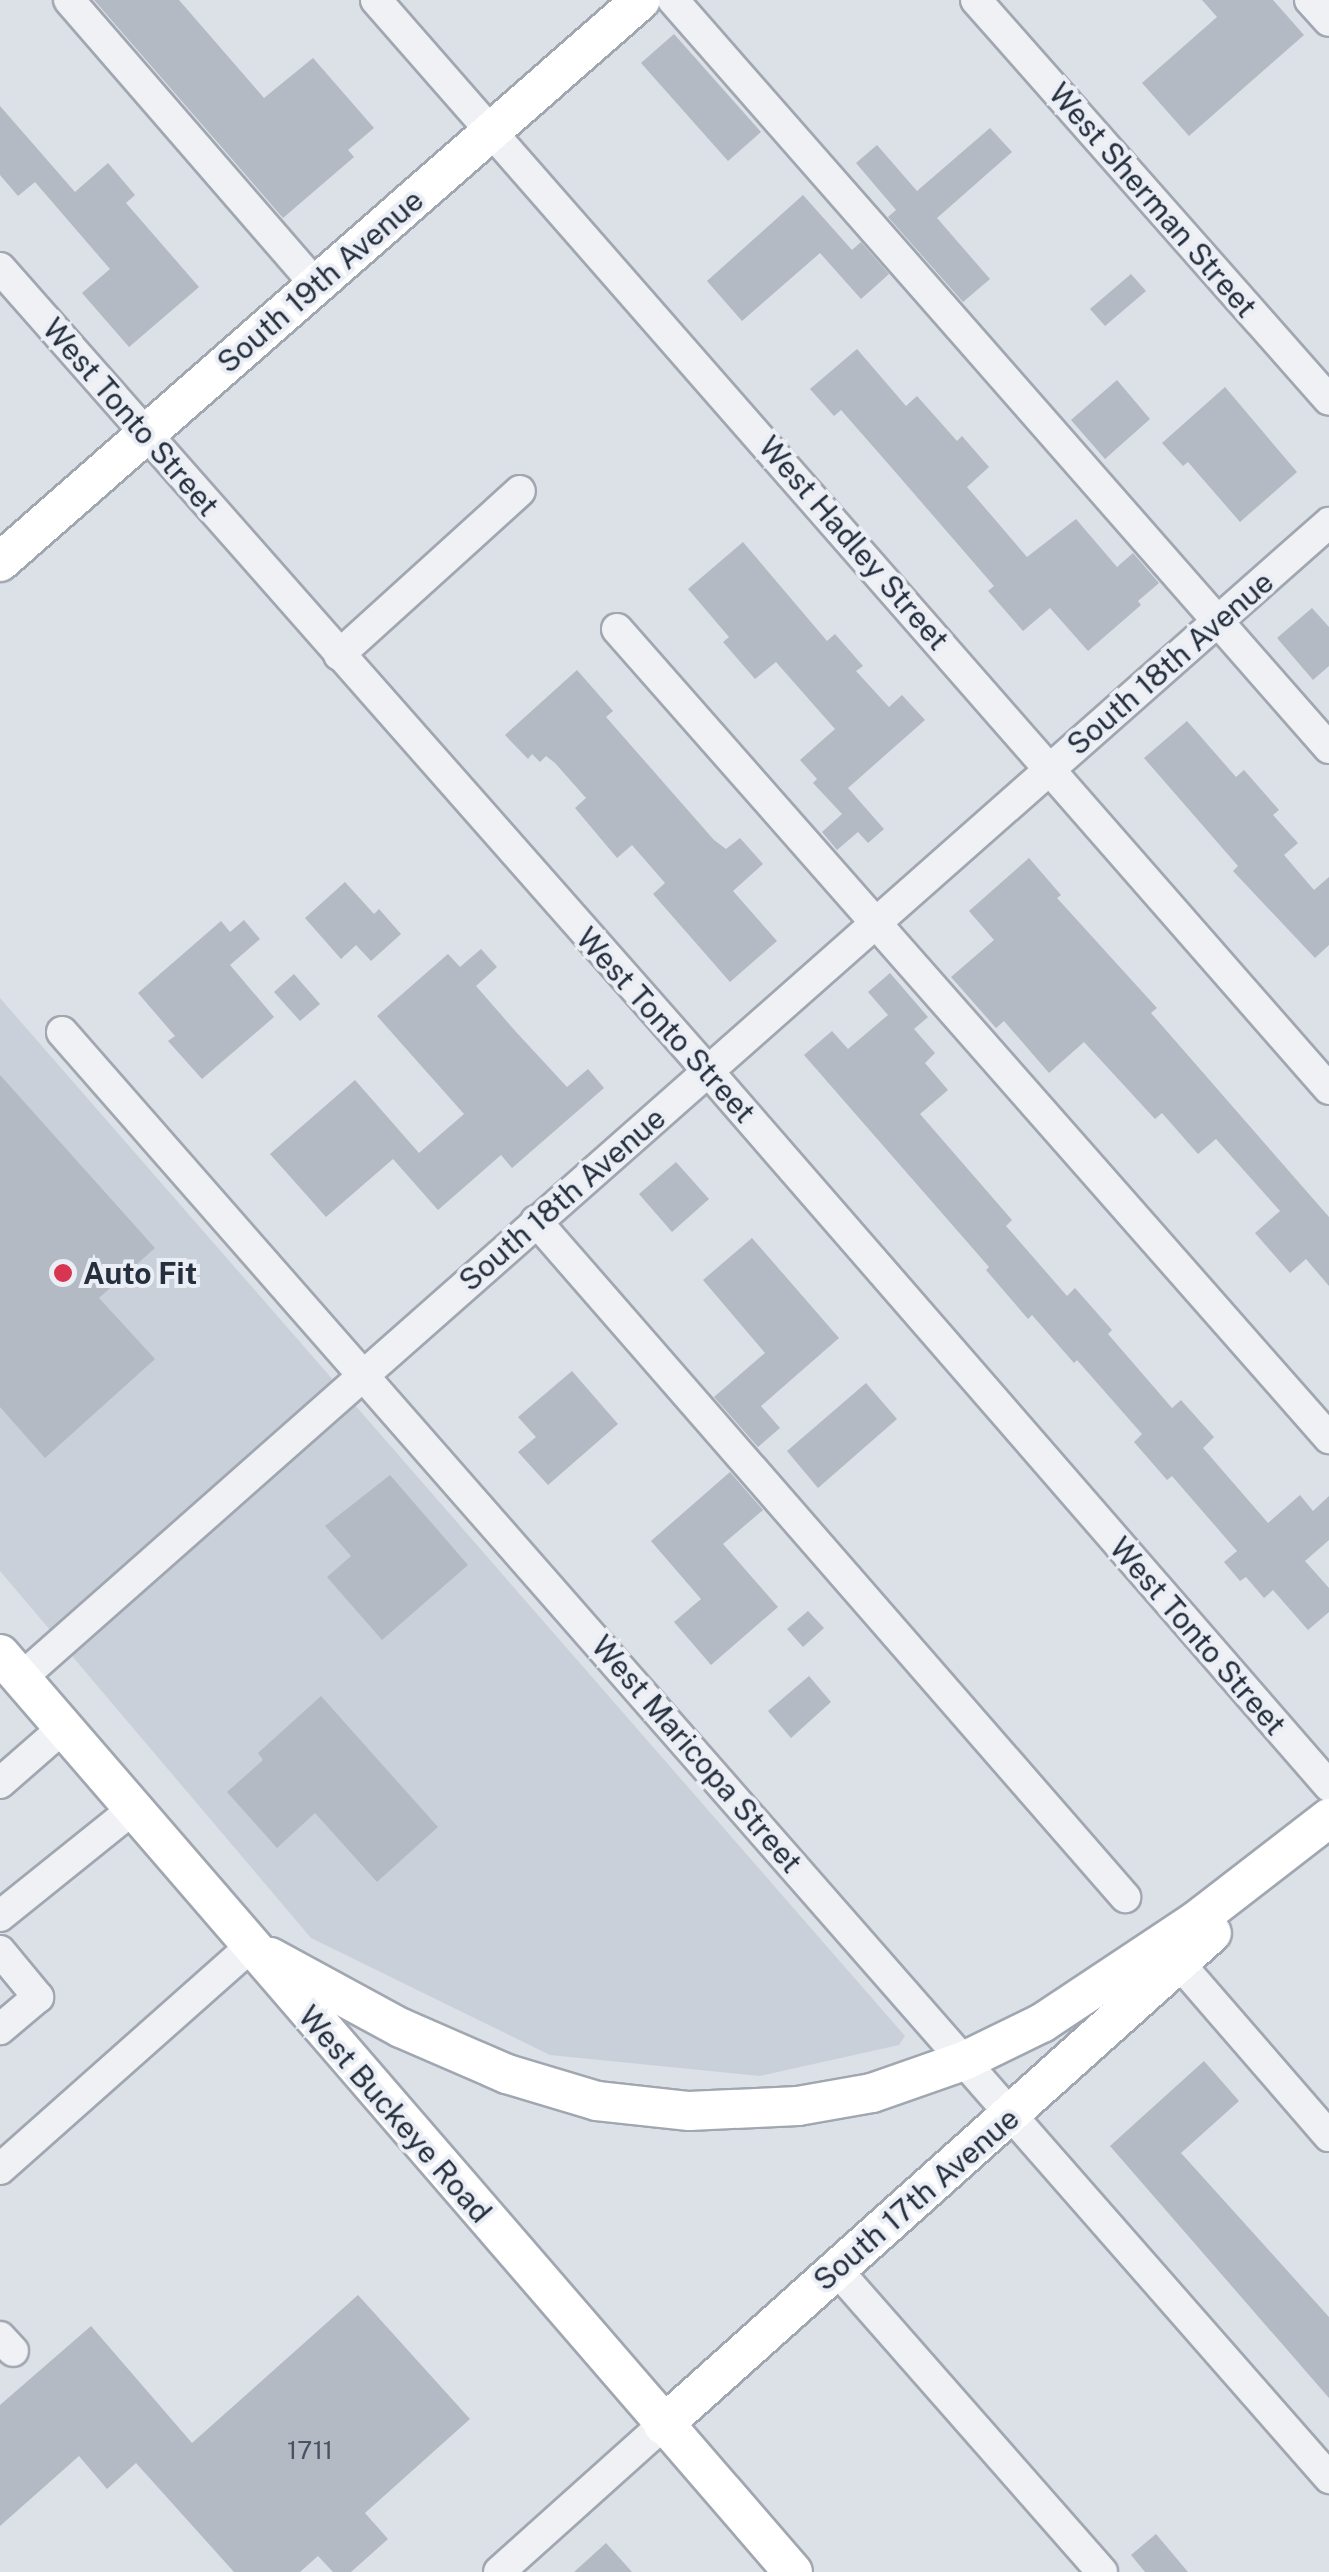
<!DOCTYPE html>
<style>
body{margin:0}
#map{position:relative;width:1329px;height:2572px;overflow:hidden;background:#dce0e7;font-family:"Public Sans",sans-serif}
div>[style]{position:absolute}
.built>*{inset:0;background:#cad0d9}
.building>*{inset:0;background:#b3bac4}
.roads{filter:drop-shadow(2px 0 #a1a7b1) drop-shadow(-2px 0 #a1a7b1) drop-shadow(0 2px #a1a7b1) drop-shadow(0 -2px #a1a7b1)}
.minor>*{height:30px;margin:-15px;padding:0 15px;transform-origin:15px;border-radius:15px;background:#eff1f5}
.major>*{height:38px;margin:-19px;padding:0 19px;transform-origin:19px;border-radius:19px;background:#fff}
.dots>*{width:28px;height:28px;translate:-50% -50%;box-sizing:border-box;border:5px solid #ebeff5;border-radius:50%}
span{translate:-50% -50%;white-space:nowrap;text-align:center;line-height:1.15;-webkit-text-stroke:8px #ebeff5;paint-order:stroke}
.number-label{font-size:25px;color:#485260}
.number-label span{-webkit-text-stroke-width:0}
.street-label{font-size:30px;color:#252f3e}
.poi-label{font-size:30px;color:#252f3e;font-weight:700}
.left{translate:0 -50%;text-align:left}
</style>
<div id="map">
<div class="built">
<i style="clip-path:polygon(0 998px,905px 2036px,899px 2045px,760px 2076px,550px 2055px,311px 1938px,0 1571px)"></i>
</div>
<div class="building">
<i style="clip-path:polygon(94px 0,179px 0,264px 98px,313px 58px,374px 128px,348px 150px,354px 157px,283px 218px)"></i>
<i style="clip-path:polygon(1202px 0,1273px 0,1304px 35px,1189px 136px,1142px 83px,1217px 17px)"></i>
<i style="clip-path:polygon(674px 34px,761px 132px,728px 161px,641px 63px)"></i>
<i style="clip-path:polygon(0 106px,75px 192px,108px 163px,135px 195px,126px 203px,199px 287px,129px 347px,82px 293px,110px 269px,35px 182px,18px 196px,0 175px)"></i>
<i style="clip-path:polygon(990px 128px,1012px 152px,937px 218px,990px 279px,963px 302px,888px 217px,896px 210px,856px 163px,877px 145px,917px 191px)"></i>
<i style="clip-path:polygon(803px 195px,852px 250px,861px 242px,889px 274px,861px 299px,820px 253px,742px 321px,707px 281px)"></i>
<i style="clip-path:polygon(1131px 274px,1146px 291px,1105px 326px,1090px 309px)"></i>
<i style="clip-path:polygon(857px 349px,906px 406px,917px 396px,957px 441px,962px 436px,989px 467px,967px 487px,1027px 557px,1076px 519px,1117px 567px,1133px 553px,1159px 583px,1138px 601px,1141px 605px,1088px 651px,1050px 608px,1023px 631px,988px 591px,994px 586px,891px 467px,841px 410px,834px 416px,810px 389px)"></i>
<i style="clip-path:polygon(1117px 380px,1150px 419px,1105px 459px,1071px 420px)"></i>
<i style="clip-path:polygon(1225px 387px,1297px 472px,1240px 522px,1188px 462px,1183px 466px,1162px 443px)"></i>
<i style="clip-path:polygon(743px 542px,827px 641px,835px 634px,863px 666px,856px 671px,889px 707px,902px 695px,925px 720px,848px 788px,884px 829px,868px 843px,858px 832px,837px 850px,822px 832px,842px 814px,813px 783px,817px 779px,800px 760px,835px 729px,776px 662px,755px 679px,723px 642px,729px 637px,688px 589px)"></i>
<i style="clip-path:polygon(1312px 608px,1329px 627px,1329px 666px,1313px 680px,1277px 638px)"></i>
<i style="clip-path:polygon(577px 670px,613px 711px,606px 717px,714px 840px,726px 849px,740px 838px,763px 864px,733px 891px,777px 941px,730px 982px,653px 894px,665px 883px,632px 845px,617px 858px,575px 808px,586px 798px,555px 763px,546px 756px,540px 762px,532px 754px,528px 759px,505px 735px)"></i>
<i style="clip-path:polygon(1187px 721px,1236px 777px,1244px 770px,1279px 810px,1273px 815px,1298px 843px,1284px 855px,1314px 890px,1329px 877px,1329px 945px,1315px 958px,1233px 871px,1238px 866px,1144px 758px)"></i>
<i style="clip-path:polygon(1029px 858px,1061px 895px,1057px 898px,1157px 1008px,1151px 1013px,1329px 1217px,1329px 1286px,1306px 1259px,1290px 1273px,1255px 1233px,1280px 1211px,1216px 1139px,1198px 1154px,1162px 1113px,1155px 1119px,1084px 1042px,1049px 1073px,1004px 1021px,996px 1028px,951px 977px,994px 940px,969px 911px)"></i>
<i style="clip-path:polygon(345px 882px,374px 914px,379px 909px,401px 934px,371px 961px,356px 945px,341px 959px,305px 918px)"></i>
<i style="clip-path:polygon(244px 920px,260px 939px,230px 965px,274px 1017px,202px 1079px,168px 1041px,175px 1036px,138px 993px,221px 921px,230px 932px)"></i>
<i style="clip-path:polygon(481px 949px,497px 967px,476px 986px,517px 1033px,567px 1087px,588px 1069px,604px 1088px,512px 1168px,501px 1155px,438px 1210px,393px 1159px,326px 1217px,270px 1154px,355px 1080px,419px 1153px,464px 1114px,377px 1016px,448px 954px,460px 967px)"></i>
<i style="clip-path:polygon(890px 973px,928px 1017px,914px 1029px,935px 1053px,925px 1063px,948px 1090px,920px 1114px,1012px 1220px,1006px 1226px,1067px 1296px,1075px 1288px,1112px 1330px,1108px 1334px,1172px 1408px,1181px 1400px,1214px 1437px,1203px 1448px,1268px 1523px,1300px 1495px,1313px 1511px,1329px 1496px,1329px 1540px,1305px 1561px,1329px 1588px,1329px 1612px,1308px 1630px,1273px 1590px,1264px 1598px,1246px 1577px,1240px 1581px,1224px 1562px,1237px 1551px,1172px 1476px,1167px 1480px,1134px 1442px,1142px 1434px,1077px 1360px,1074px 1363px,1032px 1315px,1028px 1319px,986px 1270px,989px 1267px,804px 1055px,832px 1031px,848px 1049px,888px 1015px,868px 992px)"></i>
<i style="clip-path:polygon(294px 974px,320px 1004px,300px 1021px,274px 992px)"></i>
<i style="clip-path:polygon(0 1075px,155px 1248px,99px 1298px,155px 1359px,45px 1458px,0 1407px)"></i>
<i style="clip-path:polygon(676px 1162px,709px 1199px,672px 1232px,639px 1194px)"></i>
<i style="clip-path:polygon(752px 1238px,839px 1338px,761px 1406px,780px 1428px,758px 1447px,714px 1397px,765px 1353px,703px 1280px)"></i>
<i style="clip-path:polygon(572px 1371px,618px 1424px,548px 1485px,518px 1452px,536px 1437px,518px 1417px)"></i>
<i style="clip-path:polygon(866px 1383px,897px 1419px,818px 1488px,787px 1451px)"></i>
<i style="clip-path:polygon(730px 1472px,763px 1510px,723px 1544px,778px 1607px,711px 1665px,674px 1622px,701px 1599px,651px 1541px)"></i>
<i style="clip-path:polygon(390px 1475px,468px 1565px,382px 1640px,327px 1577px,351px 1556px,325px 1526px)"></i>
<i style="clip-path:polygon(808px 1611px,824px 1628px,803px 1647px,787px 1629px)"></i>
<i style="clip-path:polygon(809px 1676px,831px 1702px,791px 1738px,768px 1711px)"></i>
<i style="clip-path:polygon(321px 1696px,438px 1827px,377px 1882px,315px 1813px,277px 1848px,227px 1792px,263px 1760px,258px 1753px)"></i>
<i style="clip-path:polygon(1204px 2061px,1239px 2101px,1181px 2153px,1329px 2317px,1329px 2398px,1110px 2146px)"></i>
<i style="clip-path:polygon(358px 2295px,470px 2419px,365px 2513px,388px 2539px,351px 2572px,333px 2572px,318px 2556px,300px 2572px,234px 2572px,136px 2463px,107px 2489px,79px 2456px,0 2526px,0 2405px,91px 2326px,192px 2443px)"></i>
<i style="clip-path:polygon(1156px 2534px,1188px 2572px,1145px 2572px,1131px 2555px)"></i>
<i style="clip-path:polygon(606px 2543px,632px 2572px,574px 2572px)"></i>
</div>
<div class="roads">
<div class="minor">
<i style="left:69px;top:0;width:376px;rotate:49.1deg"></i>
<i style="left:376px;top:0;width:1447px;rotate:48.81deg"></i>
<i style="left:673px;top:0;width:995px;rotate:48.75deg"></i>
<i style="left:976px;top:0;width:533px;rotate:48.57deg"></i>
<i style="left:1310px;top:0;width:28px;rotate:48deg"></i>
<i style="left:0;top:268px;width:1071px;rotate:48.6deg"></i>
<i style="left:708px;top:1071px;width:947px;rotate:49.02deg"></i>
<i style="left:617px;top:629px;width:1078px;rotate:48.65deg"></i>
<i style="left:339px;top:655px;width:244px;rotate:-42.2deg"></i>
<i style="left:62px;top:1032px;width:1923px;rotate:48.77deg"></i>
<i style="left:536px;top:1221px;width:897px;rotate:48.93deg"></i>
<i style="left:21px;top:1678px;width:1745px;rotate:-41.45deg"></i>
<i style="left:0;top:1783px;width:84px;rotate:-41.1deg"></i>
<i style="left:0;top:1916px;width:171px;rotate:-38.8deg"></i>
<i style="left:0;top:1951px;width:60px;rotate:50.4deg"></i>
<i style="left:38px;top:1997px;width:50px;rotate:139.9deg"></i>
<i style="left:1179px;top:1963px;width:229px;rotate:49.1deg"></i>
<i style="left:0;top:2169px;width:336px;rotate:-41.6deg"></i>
<i style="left:836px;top:2269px;width:403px;rotate:48.7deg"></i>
<i style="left:0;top:2337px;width:19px;rotate:47deg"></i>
<i style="left:499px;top:2572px;width:220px;rotate:-41.9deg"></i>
</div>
<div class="major">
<i style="left:0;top:562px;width:852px;rotate:-41.24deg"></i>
<i style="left:0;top:1654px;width:1213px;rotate:49.18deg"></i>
<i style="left:270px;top:1957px;width:149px;rotate:28.5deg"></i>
<i style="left:401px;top:2028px;width:116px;rotate:23.5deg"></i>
<i style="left:507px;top:2074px;width:94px;rotate:16.7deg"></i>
<i style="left:597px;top:2101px;width:93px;rotate:6.2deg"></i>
<i style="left:689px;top:2111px;width:109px;rotate:-2.6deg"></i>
<i style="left:798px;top:2106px;width:75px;rotate:-10deg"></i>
<i style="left:872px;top:2093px;width:100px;rotate:-19.3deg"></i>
<i style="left:966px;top:2060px;width:85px;rotate:-26deg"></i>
<i style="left:1042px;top:2023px;width:186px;rotate:-33.6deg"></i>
<i style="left:1197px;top:1920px;width:167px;rotate:-37.7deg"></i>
<i style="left:663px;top:2425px;width:737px;rotate:-41.87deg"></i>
</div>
</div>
<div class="dots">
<i style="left:63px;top:1273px;background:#d83551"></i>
</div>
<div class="number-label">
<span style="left:310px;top:2450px">1711</span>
</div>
<div class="street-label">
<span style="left:1153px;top:200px;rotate:49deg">West Sherman Street</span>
<span style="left:320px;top:281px;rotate:-41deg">South 19th Avenue</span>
<span style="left:131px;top:417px;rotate:49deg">West Tonto Street</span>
<span style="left:854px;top:543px;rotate:49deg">West Hadley Street</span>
<span style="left:1170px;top:663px;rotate:-41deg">South 18th Avenue</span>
<span style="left:666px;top:1025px;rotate:48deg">West Tonto Street</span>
<span style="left:562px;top:1199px;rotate:-41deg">South 18th Avenue</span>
<span style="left:1198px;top:1636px;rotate:49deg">West Tonto Street</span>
<span style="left:697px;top:1754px;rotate:49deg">West Maricopa Street</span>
<span style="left:395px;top:2114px;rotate:49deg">West Buckeye Road</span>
<span style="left:916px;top:2199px;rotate:-41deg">South 17th Avenue</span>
</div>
<div class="poi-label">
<span class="left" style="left:83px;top:1273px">Auto Fit</span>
</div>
</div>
